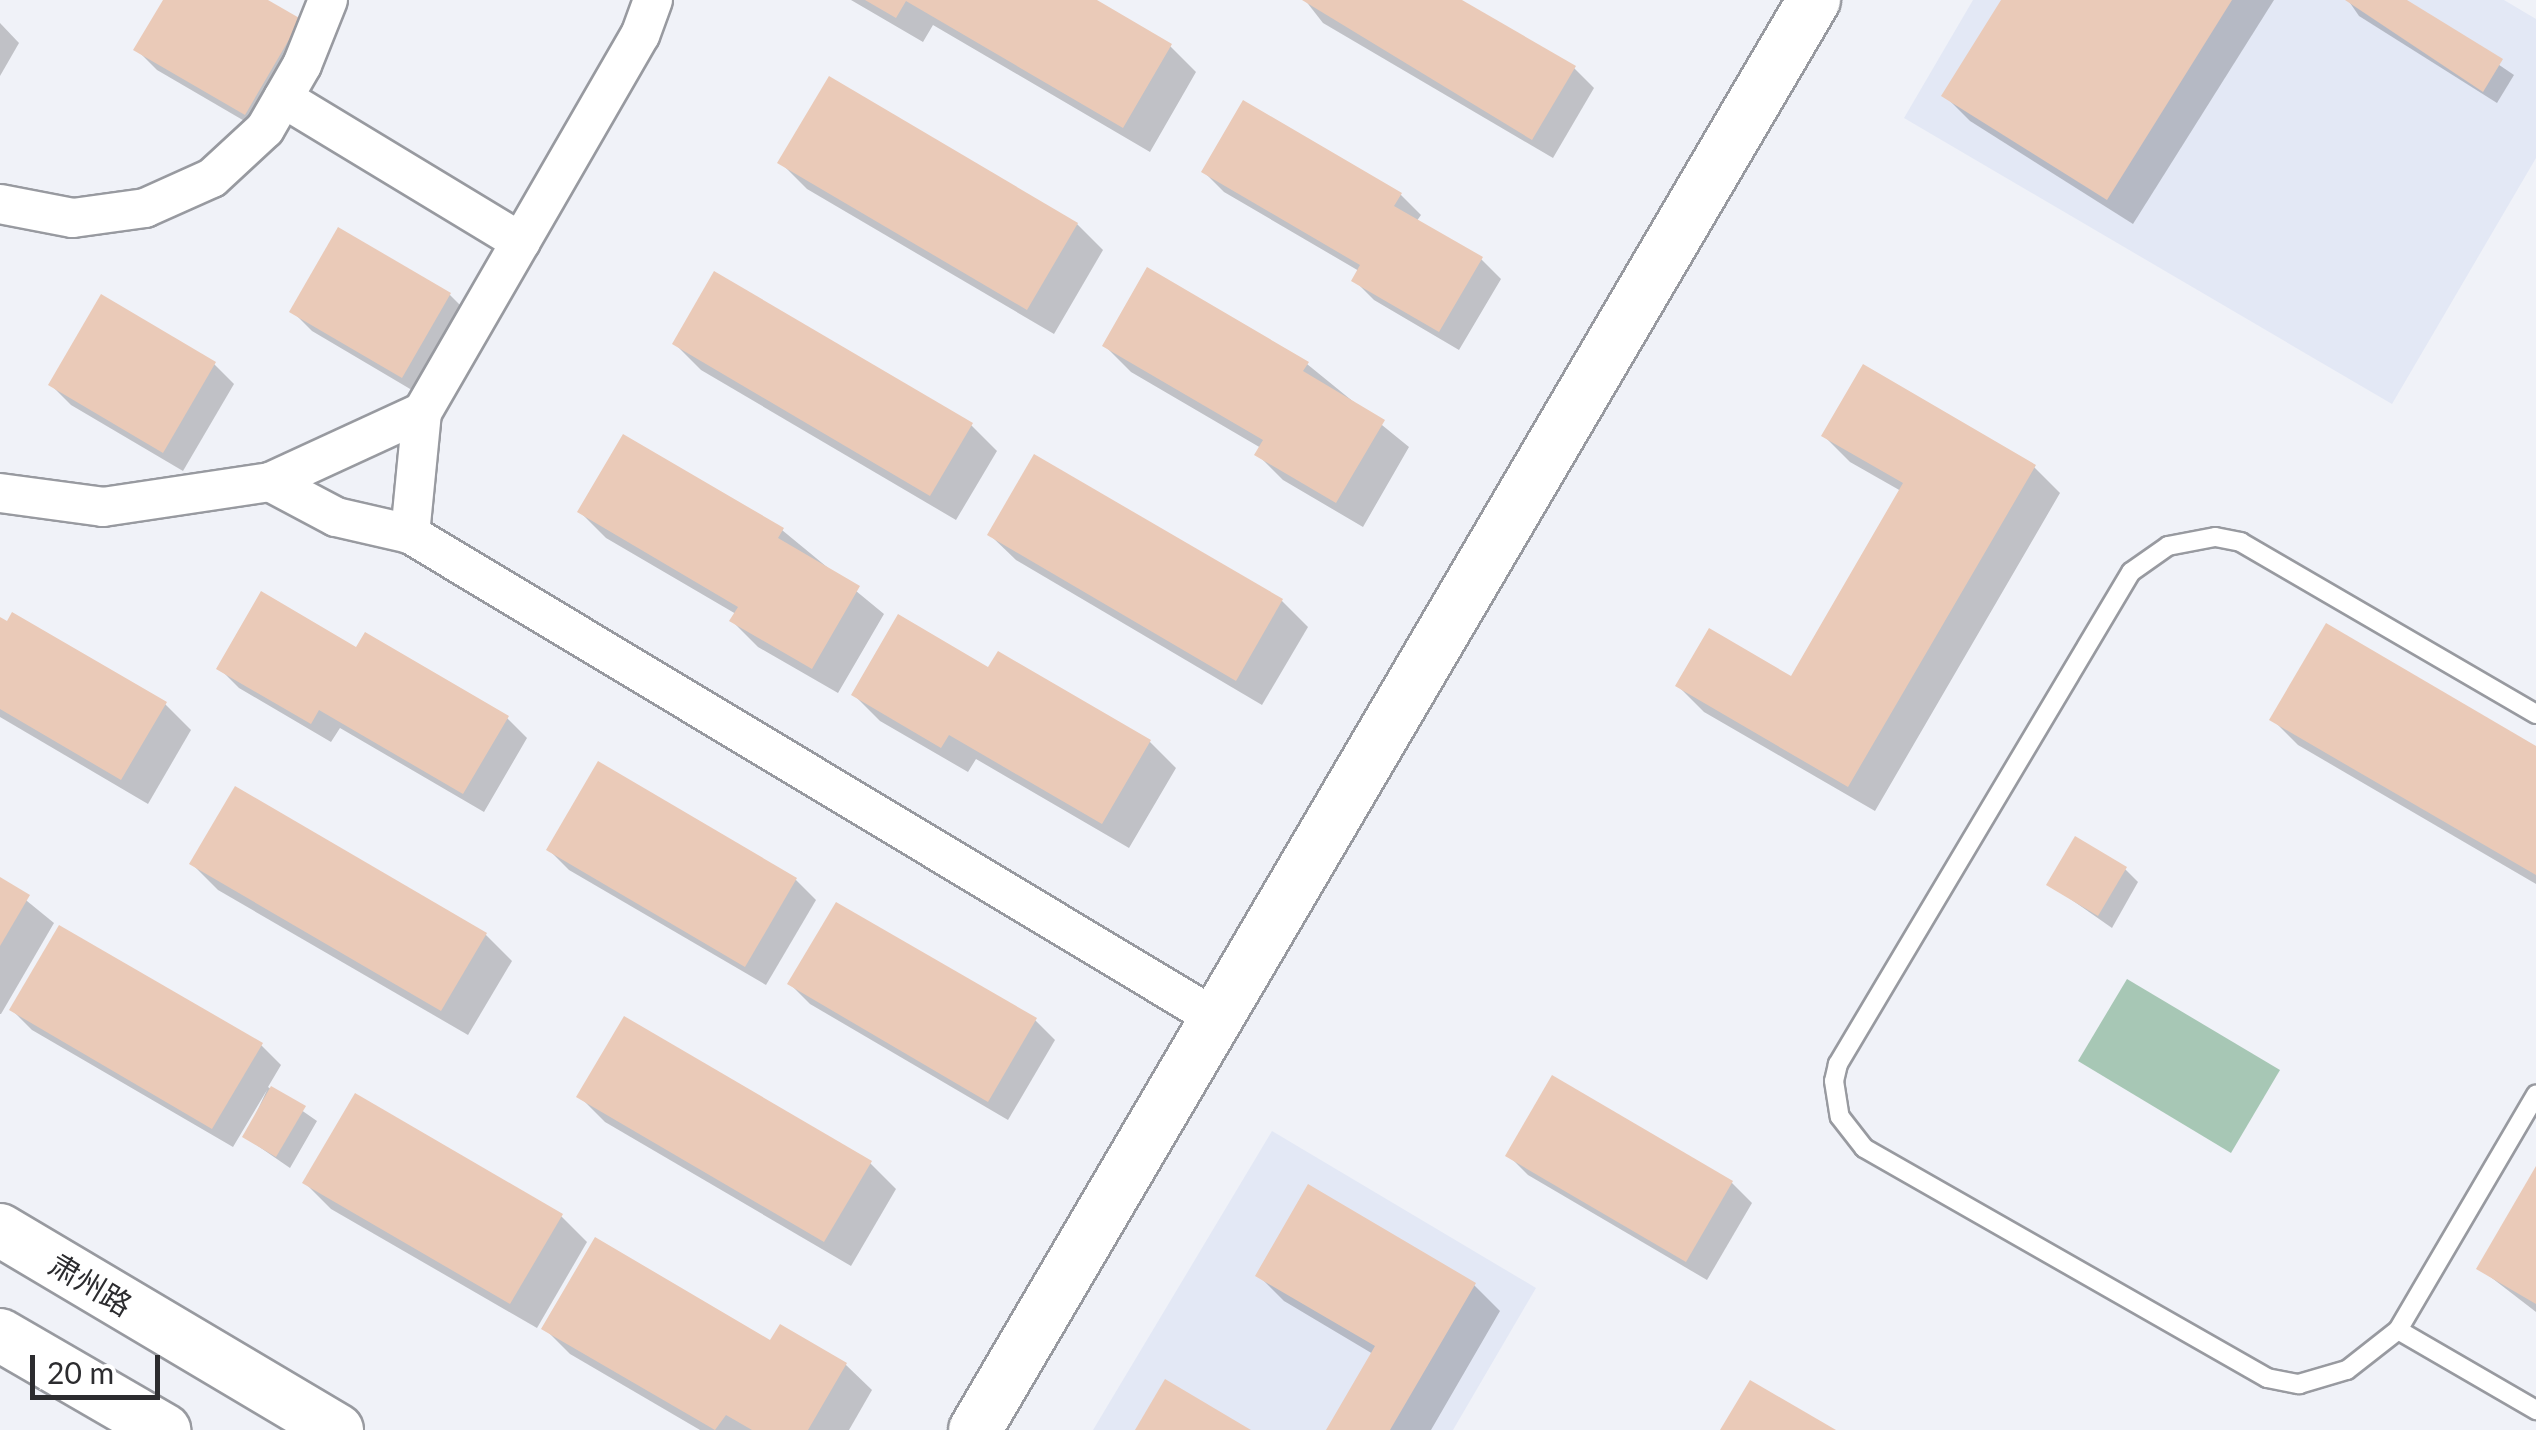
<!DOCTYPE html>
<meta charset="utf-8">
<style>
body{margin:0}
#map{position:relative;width:2536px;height:1430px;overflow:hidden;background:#f0f2f8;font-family:Lato,"Noto Sans SC",sans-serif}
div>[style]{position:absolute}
.built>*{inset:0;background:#e3e8f5}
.green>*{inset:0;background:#a7c7b5}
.shadow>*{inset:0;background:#0003}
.building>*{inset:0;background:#eacab8}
.roads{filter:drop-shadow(2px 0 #989aa0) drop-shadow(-2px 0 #989aa0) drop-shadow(0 2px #989aa0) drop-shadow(0 -2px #989aa0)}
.lane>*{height:18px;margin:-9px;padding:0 9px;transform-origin:9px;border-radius:9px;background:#fff}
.street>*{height:38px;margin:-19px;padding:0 19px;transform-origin:19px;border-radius:19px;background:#fff}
.secondary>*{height:52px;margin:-26px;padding:0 26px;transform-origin:26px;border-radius:26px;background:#fff}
span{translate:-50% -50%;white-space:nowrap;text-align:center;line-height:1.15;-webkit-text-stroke:10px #fff;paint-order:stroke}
.street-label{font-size:30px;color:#2c2c2f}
.scale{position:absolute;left:30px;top:1355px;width:130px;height:45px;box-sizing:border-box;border:5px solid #2c2c2f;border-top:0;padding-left:12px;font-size:30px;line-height:35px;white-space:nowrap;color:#2c2c2f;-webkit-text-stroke:8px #fff;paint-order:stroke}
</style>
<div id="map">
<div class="built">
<i style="clip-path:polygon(1973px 0,2504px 0,2536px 19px,2536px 158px,2392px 404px,1904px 118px)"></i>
<i style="clip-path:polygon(1272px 1131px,1536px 1288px,1453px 1430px,1093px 1430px)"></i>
</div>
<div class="green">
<i style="clip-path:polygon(2127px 979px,2280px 1070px,2231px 1153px,2078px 1061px)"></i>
</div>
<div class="shadow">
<i style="clip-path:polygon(166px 0,263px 0,299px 21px,265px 133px,157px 70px,137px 50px)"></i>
<i style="clip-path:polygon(851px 0,1092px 0,1170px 46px,1196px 72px,1150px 152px,933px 25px,923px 42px)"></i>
<i style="clip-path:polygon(1305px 0,1457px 0,1574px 68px,1594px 88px,1553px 158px,1323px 23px)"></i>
<i style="clip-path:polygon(2004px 0,2274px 0,2133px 224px,1970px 121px,1944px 95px)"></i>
<i style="clip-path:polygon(2348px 0,2403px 0,2514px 75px,2497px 103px,2359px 16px)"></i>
<i style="clip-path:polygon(0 23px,19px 43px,0 76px)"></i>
<i style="clip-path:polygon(781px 163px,1077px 224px,1103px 250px,1054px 334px,807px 189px)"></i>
<i style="clip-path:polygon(1204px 172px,1401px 195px,1421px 215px,1416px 222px,1481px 259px,1501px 279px,1459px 350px,1374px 300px,1354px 280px,1359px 271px,1224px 192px)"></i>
<i style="clip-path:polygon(339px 231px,450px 295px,470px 315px,422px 396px,312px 331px,292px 311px)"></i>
<i style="clip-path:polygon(675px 344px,971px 425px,997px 451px,956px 520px,701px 370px)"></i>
<i style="clip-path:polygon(1105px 346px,1307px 364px,1409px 447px,1363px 527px,1283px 480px,1257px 454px,1261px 448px,1131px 372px)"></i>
<i style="clip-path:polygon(214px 364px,234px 384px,183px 471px,71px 405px,51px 385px)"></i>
<i style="clip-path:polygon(1824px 436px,2034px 467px,2060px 493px,1875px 811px,1704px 712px,1678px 686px,1792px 680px,1901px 491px,1850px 462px)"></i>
<i style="clip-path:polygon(1035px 457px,1282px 601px,1308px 627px,1262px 705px,1016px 560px,990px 535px)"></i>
<i style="clip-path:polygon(580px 512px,782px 530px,884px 614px,838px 693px,758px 647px,732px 621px,736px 614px,606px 538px)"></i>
<i style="clip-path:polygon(0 620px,165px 704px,191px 730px,148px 804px,0 717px)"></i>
<i style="clip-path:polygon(357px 650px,507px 718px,527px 738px,484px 812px,340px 728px,331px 742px,239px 688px,219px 668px)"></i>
<i style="clip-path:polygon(999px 655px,1150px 742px,1176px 768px,1129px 848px,976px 759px,968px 772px,880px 721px,854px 695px,989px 670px)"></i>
<i style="clip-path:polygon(2273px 720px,2536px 749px,2536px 884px,2298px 745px)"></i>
<i style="clip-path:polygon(549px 850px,796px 880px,816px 900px,766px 985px,569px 870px)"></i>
<i style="clip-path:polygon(192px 864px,486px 935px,512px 961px,468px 1035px,218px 890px)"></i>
<i style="clip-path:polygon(2125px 869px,2138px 882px,2112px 928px,2049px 884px)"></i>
<i style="clip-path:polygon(0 879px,54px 923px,1px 1014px,0 1014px)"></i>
<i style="clip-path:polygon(790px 984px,1035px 1020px,1055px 1040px,1008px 1120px,810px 1004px)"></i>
<i style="clip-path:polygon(12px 1010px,261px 1045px,281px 1065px,268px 1087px,317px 1121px,290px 1168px,245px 1137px,267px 1090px,233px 1147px,32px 1030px)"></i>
<i style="clip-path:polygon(579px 1096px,870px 1163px,896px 1189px,851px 1266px,605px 1122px)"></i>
<i style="clip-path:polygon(1508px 1155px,1732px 1183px,1752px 1203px,1707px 1280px,1528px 1175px)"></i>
<i style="clip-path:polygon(2536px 1171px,2536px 1312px,2479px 1268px)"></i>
<i style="clip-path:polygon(305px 1183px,561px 1216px,587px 1242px,537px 1328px,331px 1209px)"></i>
<i style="clip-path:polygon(1258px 1275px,1474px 1285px,1500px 1311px,1431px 1430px,1329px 1430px,1373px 1354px,1284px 1301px)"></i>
<i style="clip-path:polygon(544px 1328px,771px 1344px,846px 1365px,872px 1390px,849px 1430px,700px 1430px,570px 1354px)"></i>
</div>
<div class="building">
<i style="clip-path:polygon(163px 0,268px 0,301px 19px,245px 115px,133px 50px)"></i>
<i style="clip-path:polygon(865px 0,1097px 0,1172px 44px,1123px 128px,906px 1px,896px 18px)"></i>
<i style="clip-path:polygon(1302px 0,1462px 0,1576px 66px,1532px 140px)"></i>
<i style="clip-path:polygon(2001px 0,2232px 0,2107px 200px,1941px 96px)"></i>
<i style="clip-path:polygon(2345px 0,2407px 0,2503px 59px,2483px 92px)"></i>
<i style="clip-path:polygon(829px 76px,1078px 223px,1027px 310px,777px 163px)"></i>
<i style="clip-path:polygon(1243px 100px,1402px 193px,1394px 206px,1483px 257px,1439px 332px,1351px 281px,1360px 265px,1201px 172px)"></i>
<i style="clip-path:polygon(338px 227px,451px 293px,402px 378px,289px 312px)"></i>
<i style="clip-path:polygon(1147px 267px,1309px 362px,1303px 371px,1385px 420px,1336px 503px,1254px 455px,1263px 440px,1102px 346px)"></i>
<i style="clip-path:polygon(714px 271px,973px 423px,930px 496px,672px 344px)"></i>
<i style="clip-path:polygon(101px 294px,216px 362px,163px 453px,48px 385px)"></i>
<i style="clip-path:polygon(1863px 364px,2036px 465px,1848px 787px,1675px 686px,1709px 628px,1791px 676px,1903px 483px,1821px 436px)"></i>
<i style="clip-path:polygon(623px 434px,784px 528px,778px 538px,860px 586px,812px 669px,729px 621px,738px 607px,577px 512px)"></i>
<i style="clip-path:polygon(1034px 454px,1283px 599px,1236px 681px,987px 535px)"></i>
<i style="clip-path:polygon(261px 591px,356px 647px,365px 632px,509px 716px,463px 794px,319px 710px,311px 724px,216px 669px)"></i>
<i style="clip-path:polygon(12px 612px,167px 702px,121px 780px,0 709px,0 617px,7px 621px)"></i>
<i style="clip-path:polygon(898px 614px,988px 667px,998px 651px,1151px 740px,1102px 824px,949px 735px,941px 748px,851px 695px)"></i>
<i style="clip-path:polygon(2326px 623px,2536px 746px,2536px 875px,2269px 720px)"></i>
<i style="clip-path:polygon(598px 761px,797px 878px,745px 967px,546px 850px)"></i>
<i style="clip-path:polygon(235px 786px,487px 933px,441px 1011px,189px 864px)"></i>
<i style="clip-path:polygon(2075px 836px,2127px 867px,2098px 916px,2046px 885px)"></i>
<i style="clip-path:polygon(0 877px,30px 895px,0 946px)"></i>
<i style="clip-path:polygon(836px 902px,1037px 1018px,988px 1102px,787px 984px)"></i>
<i style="clip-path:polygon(59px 925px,263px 1043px,212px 1129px,9px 1010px)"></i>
<i style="clip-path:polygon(624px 1016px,872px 1161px,824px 1242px,576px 1097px)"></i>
<i style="clip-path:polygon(1552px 1075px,1733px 1181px,1686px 1262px,1505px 1156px)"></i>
<i style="clip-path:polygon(271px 1086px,306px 1106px,276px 1157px,242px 1137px)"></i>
<i style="clip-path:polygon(355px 1093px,563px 1214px,510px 1304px,302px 1183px)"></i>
<i style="clip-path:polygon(2536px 1166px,2536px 1304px,2476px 1269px)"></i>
<i style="clip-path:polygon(1308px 1184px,1476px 1283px,1390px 1430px,1326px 1430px,1375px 1346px,1255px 1276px)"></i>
<i style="clip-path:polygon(595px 1237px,770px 1340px,780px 1324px,847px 1363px,808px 1430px,752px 1430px,726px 1415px,715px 1430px,541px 1329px)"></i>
<i style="clip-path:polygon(1165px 1379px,1251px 1430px,1135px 1430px)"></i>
<i style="clip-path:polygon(1750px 1380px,1836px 1430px,1720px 1430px)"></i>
</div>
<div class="roads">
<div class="lane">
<i style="left:2536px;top:714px;width:341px;rotate:-149.8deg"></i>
<i style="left:2241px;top:542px;width:26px;rotate:-169deg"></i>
<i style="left:2215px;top:537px;width:48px;rotate:169.2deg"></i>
<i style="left:2168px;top:546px;width:45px;rotate:144.9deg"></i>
<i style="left:2131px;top:572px;width:573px;rotate:120.78deg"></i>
<i style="left:1838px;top:1064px;width:17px;rotate:103deg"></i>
<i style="left:1834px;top:1081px;width:36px;rotate:81deg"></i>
<i style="left:1840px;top:1117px;width:39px;rotate:52deg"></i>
<i style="left:1864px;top:1148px;width:464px;rotate:29.7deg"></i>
<i style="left:2267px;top:1378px;width:33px;rotate:11deg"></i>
<i style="left:2299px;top:1384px;width:50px;rotate:-16.3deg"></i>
<i style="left:2347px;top:1370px;width:65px;rotate:-38.1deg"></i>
<i style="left:2398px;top:1330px;width:273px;rotate:-59.6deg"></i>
<i style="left:2398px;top:1330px;width:160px;rotate:30.1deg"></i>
</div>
<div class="street">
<i style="left:653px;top:0;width:37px;rotate:110deg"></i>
<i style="left:640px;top:35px;width:435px;rotate:120deg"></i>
<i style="left:422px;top:412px;width:123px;rotate:95.6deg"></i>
<i style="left:410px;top:534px;width:938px;rotate:31deg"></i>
<i style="left:283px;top:98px;width:278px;rotate:31.2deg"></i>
<i style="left:0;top:204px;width:74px;rotate:10.9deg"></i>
<i style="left:73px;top:218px;width:73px;rotate:-7.9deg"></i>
<i style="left:145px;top:208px;width:73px;rotate:-24.1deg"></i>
<i style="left:212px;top:178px;width:72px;rotate:-42.8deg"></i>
<i style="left:265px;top:129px;width:74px;rotate:-60deg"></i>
<i style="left:302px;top:65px;width:70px;rotate:-68.2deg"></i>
<i style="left:270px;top:482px;width:75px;rotate:27.9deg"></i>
<i style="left:336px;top:517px;width:76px;rotate:12.9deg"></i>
<i style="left:0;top:493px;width:104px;rotate:7.7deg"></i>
<i style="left:103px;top:507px;width:169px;rotate:-8.5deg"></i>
<i style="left:270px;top:482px;width:167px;rotate:-24.7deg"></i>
</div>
<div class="secondary">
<i style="left:0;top:1230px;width:392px;rotate:30.7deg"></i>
<i style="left:0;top:1335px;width:190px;rotate:30.1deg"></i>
<i style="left:975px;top:1430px;width:1658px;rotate:-59.6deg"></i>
</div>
</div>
<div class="street-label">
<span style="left:91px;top:1284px;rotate:31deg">肃州路</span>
</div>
<div class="scale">20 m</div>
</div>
